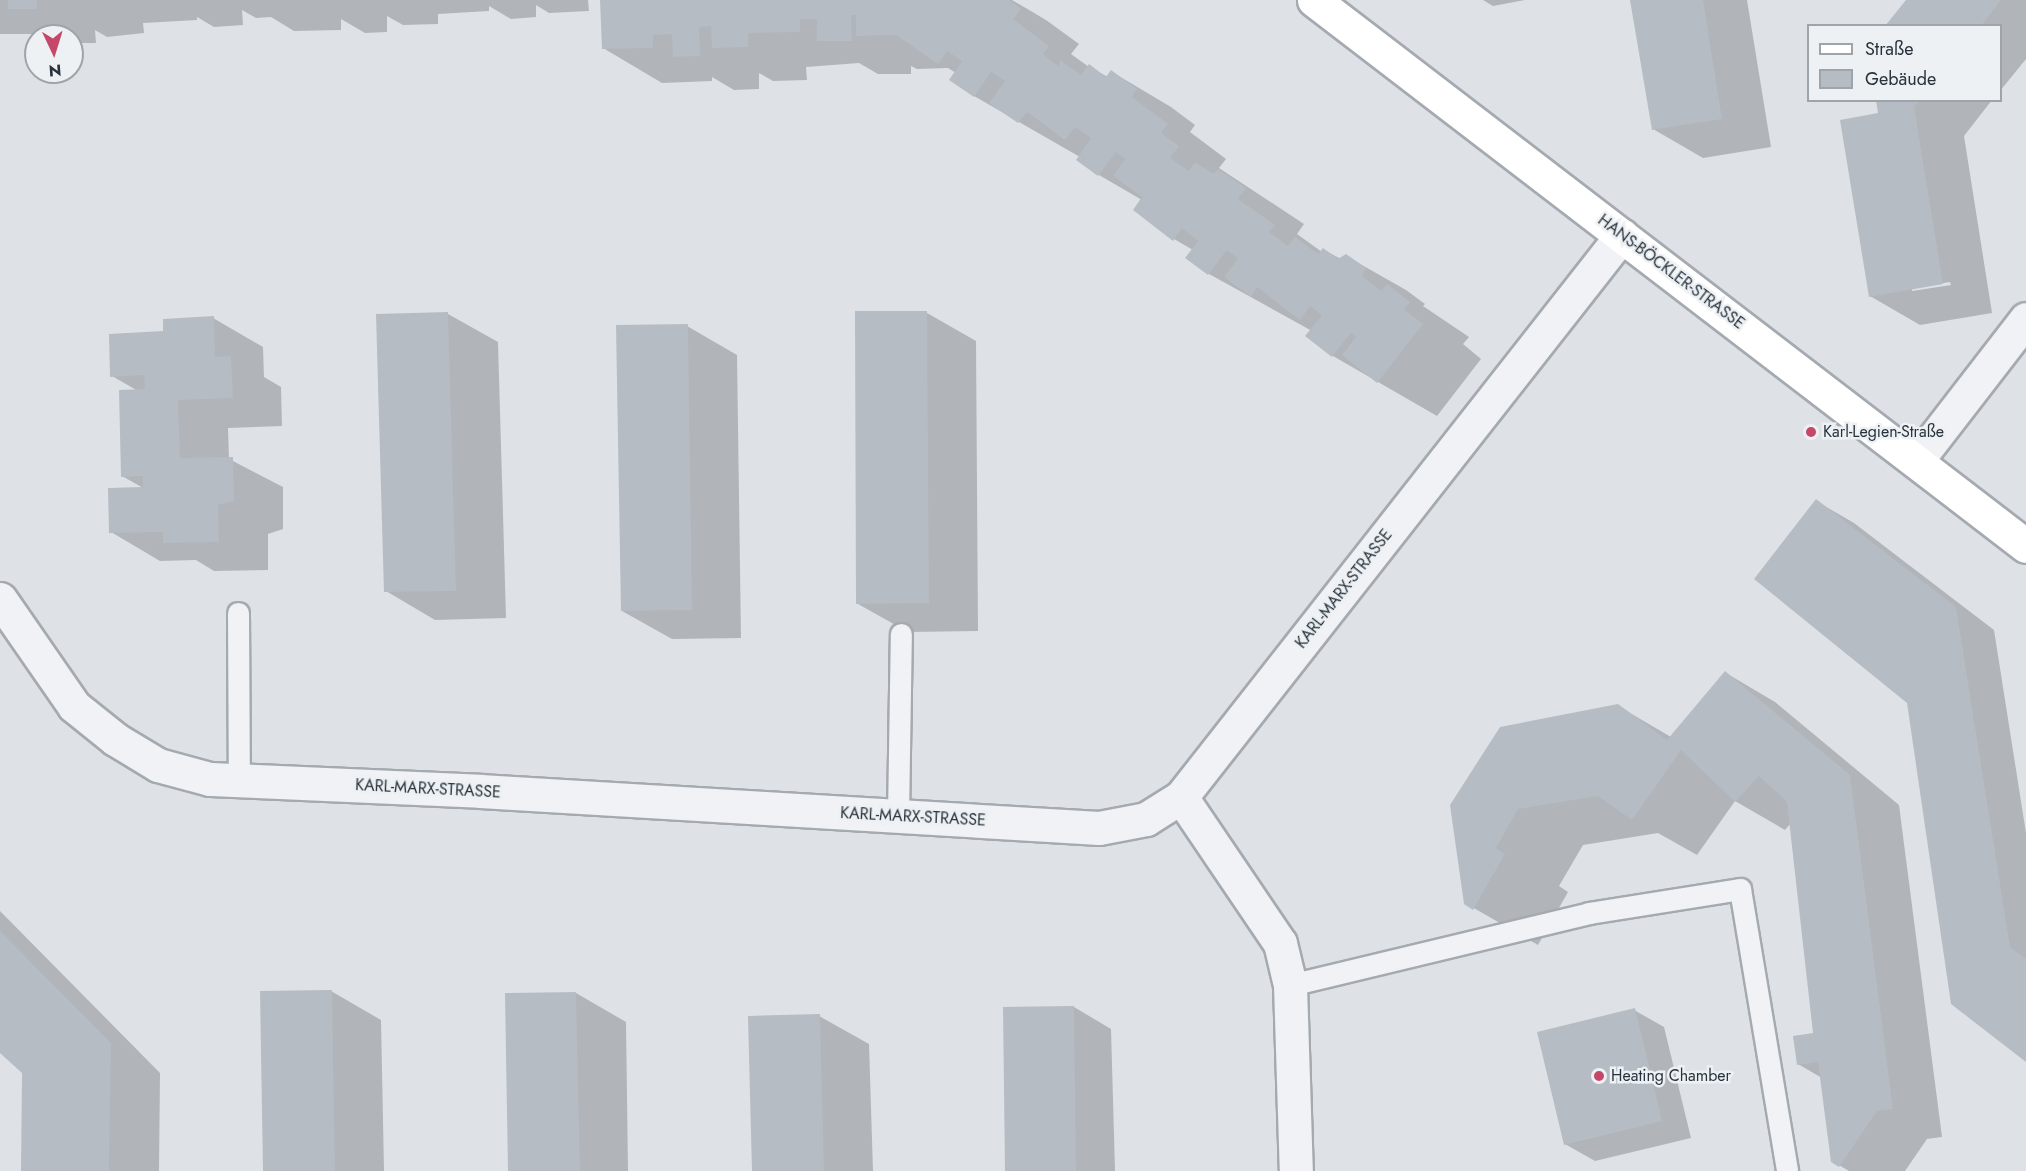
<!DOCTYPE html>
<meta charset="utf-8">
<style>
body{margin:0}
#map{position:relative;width:2026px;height:1171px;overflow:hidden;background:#dee2e6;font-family:Jost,sans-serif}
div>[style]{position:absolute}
.shadow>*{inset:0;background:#0003}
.building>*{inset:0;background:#b5bcc3}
.roads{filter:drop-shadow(2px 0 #a4aab0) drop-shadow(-2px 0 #a4aab0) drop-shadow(0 2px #a4aab0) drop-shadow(0 -2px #a4aab0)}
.lane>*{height:21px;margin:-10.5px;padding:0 10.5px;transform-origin:10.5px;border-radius:10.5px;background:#f0f2f5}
.street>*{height:33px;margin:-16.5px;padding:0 16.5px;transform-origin:16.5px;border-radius:16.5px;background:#f0f2f5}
.secondary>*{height:33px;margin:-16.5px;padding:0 16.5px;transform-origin:16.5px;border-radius:16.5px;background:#fff}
.dots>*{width:16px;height:16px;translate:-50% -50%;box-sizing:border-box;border:3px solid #edf1f4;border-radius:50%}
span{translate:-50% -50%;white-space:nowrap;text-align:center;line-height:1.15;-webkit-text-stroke:5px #edf1f4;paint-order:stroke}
.street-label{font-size:16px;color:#28323c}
.poi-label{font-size:16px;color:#28323c}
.left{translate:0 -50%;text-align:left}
.legend{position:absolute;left:1807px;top:24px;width:195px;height:78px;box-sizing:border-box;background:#edf1f4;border:2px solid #9ea5aa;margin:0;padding:8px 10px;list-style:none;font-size:18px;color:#28323c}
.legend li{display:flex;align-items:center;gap:12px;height:30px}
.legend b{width:30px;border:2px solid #9ea5aa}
.north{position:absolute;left:24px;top:24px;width:60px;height:60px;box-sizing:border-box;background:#edf1f4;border:2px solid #9ea5aa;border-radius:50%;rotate:176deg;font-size:16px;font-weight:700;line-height:24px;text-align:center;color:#28323c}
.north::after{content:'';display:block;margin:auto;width:21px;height:27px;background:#c64869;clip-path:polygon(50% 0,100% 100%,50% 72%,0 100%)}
</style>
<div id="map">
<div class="shadow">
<i style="clip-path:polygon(0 0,588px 0,589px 11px,549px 13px,536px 5px,536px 17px,511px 19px,489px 6px,489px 11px,438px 14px,438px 24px,403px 25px,387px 16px,387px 32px,365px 33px,341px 19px,341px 30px,294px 31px,271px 17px,256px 18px,242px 10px,243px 25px,214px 27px,197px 17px,197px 20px,143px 23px,144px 33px,107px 37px,95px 30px,96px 43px,72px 43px,72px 36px,57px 36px,45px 29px,45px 34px,0 34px)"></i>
<i style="clip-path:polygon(602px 0,1012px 0,1046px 20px,1079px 44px,1071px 54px,1089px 67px,1108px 77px,1112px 72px,1171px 107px,1195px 125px,1190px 132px,1226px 159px,1219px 168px,1304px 224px,1297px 234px,1322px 252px,1324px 250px,1341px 259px,1346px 256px,1406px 290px,1425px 304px,1423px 306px,1469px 337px,1463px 344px,1481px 359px,1437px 416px,1333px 356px,1307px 336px,1312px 331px,1209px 274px,1187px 258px,1193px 250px,1174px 239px,1142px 200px,1099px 175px,1078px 160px,1080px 157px,974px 96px,956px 73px,948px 68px,917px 69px,911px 66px,911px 74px,878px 74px,859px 63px,806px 67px,807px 80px,773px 81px,759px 73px,759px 89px,734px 90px,712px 77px,712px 81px,662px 83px,603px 48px)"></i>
<i style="clip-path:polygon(1483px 0,1525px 0,1493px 6px)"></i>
<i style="clip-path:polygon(1632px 0,1747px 0,1771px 147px,1703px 158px,1653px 129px)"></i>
<i style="clip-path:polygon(1908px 0,2026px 0,2026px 59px,2000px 91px,2000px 26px,1887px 26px)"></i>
<i style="clip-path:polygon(evenodd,1877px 100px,1992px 100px,1964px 136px,1992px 313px,1920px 325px,1870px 296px,1880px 114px,1877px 100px,1950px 282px,1951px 285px,1912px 291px,1912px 288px,1950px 282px)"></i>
<i style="clip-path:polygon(927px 313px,976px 341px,978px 631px,908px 632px,858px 604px)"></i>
<i style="clip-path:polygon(448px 314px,498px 342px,506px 618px,435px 620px,386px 591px)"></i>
<i style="clip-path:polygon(213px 318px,263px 347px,264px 377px,281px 387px,282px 426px,228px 428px,229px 459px,283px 487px,283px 529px,268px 534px,268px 570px,214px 571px,196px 560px,160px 561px,111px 532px,145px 489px,122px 476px,138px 391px,112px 376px,165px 333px)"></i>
<i style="clip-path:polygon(687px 326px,737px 355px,741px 638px,672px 639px,622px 611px)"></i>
<i style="clip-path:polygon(1816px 501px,1854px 523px,1994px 630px,2026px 833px,2026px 1060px,1908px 703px)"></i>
<i style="clip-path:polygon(1726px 673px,1775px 702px,1899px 805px,1942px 1137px,1927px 1139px,1905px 1171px,1849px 1171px,1832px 1161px,1822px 1078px,1798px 1064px,1815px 1034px,1791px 823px,1785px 830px,1735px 801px,1697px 855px,1658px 833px,1583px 845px,1559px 886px,1568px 892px,1538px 945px,1465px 903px,1452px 805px,1618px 706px,1671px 737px)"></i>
<i style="clip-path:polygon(0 911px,160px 1073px,159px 1171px,23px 1171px,24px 1072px,0 1051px)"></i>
<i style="clip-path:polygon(331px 991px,381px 1020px,384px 1171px,265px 1171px)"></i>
<i style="clip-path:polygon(576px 993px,626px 1022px,628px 1171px,512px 1171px)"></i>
<i style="clip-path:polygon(1074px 1007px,1111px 1029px,1115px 1171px,1008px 1171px)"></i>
<i style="clip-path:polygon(1634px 1010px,1664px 1027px,1691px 1138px,1595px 1161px,1565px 1144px)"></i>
<i style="clip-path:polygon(819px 1016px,869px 1044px,873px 1171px,755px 1171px)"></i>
</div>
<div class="building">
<i style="clip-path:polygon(8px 0,37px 0,37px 9px,8px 9px)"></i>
<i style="clip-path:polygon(600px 0,1009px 0,1021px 9px,1013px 19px,1049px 46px,1043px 54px,1059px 67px,1060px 60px,1081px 75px,1089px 64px,1106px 77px,1111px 70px,1137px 89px,1132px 97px,1168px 124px,1161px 133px,1179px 146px,1170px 158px,1189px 171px,1195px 162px,1214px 174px,1218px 169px,1246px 188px,1238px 199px,1275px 225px,1269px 232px,1288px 246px,1295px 237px,1318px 254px,1323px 248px,1338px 259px,1346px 254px,1366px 268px,1362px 276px,1381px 291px,1387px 284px,1410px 302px,1404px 309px,1423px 324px,1377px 383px,1342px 355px,1356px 337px,1351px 333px,1332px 357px,1305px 336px,1322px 315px,1310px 306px,1300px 320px,1257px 287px,1251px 297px,1224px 277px,1238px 259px,1227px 250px,1208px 275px,1185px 258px,1198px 241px,1182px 228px,1173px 241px,1133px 210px,1142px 197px,1113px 176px,1125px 159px,1116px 152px,1098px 176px,1076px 160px,1091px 138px,1075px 127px,1065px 140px,1027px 112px,1018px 123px,989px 103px,1005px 81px,991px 72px,974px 97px,949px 80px,962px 61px,947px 51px,938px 64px,896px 35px,856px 36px,856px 15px,851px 15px,852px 41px,817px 41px,817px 19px,800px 19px,800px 32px,748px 33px,748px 47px,712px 48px,711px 26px,699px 27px,700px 56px,673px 57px,672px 34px,653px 35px,653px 48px,602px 49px)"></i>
<i style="clip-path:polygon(1630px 0,1703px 0,1722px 119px,1652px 130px)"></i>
<i style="clip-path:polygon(1906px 0,2001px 0,1981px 26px,1885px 26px)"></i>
<i style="clip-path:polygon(1876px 100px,1920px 100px,1914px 107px,1943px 284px,1869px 297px,1840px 120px,1878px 113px)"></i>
<i style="clip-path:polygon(855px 311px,927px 311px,929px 603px,856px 604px)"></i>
<i style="clip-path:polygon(448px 312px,456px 591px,384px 592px,376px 314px)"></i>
<i style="clip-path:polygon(214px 316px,215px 357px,231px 356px,233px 398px,178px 400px,180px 458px,233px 457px,234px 501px,218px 505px,219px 542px,163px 543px,163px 532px,109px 533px,108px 488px,143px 487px,143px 476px,121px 477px,119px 390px,145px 389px,144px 375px,110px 377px,109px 334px,163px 331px,163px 319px)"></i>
<i style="clip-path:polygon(688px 324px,692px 610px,621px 611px,616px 325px)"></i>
<i style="clip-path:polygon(1816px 499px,1956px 607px,2010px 947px,2026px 959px,2026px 1062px,1951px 1004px,1907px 703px,1754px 579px)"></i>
<i style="clip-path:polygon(1725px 671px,1850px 775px,1893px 1109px,1877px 1111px,1839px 1167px,1831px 1162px,1818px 1062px,1797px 1065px,1793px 1036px,1813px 1033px,1787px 802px,1759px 776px,1735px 802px,1681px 750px,1632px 820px,1598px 796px,1518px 809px,1496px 848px,1505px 854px,1473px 910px,1464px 904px,1450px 805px,1500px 727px,1618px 704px,1667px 740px)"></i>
<i style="clip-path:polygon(0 931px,111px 1043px,109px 1171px,21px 1171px,22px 1073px,0 1053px)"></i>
<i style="clip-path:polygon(332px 990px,335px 1171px,263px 1171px,260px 991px)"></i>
<i style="clip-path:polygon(576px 992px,580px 1171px,508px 1171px,505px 993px)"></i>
<i style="clip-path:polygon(1074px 1006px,1076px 1171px,1005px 1171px,1003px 1007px)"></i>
<i style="clip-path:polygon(1635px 1008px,1662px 1121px,1564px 1145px,1537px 1032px)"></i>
<i style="clip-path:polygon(820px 1014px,824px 1171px,752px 1171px,748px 1016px)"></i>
</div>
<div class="roads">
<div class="lane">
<i style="left:238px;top:613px;width:167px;rotate:89.7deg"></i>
<i style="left:898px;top:816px;width:182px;rotate:-89.1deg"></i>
<i style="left:1290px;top:985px;width:308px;rotate:-13.5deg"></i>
<i style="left:1589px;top:913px;width:153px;rotate:-9deg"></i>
<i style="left:1740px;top:889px;width:286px;rotate:80.5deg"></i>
</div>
<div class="street">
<i style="left:1917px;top:460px;width:178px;rotate:-52.3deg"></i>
<i style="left:0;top:599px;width:130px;rotate:55.3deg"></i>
<i style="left:74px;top:706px;width:53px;rotate:38.8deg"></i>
<i style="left:115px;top:739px;width:50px;rotate:31.2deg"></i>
<i style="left:158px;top:765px;width:54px;rotate:15.1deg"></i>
<i style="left:210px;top:779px;width:270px;rotate:2.5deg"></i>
<i style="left:480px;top:791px;width:620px;rotate:3.42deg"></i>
<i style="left:1099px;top:828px;width:48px;rotate:-10.8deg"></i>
<i style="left:1146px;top:819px;width:41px;rotate:-32.2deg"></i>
<i style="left:1181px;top:797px;width:714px;rotate:-51.88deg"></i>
<i style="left:1181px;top:797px;width:176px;rotate:55.9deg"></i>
<i style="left:1280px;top:943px;width:43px;rotate:76.6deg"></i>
<i style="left:1290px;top:985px;width:186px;rotate:88.2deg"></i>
</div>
<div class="secondary">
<i style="left:1314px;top:0;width:897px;rotate:37.48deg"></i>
</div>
</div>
<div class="dots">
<i style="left:1811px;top:432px;background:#c64869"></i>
<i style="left:1599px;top:1076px;background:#c64869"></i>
</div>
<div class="street-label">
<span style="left:1671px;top:272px;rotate:37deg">HANS-BÖCKLER-STRASSE</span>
<span style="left:1344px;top:589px;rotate:-52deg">KARL-MARX-STRASSE</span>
<span style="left:428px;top:789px;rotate:3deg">KARL-MARX-STRASSE</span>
<span style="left:913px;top:817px;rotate:3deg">KARL-MARX-STRASSE</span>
</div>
<div class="poi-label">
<span class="left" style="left:1823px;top:432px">Karl-Legien-Straße</span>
<span class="left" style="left:1611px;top:1076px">Heating Chamber</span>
</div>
<ul class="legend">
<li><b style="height:8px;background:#fff"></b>Straße</li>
<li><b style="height:16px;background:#b5bcc3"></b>Gebäude</li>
</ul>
<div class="north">N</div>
</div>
